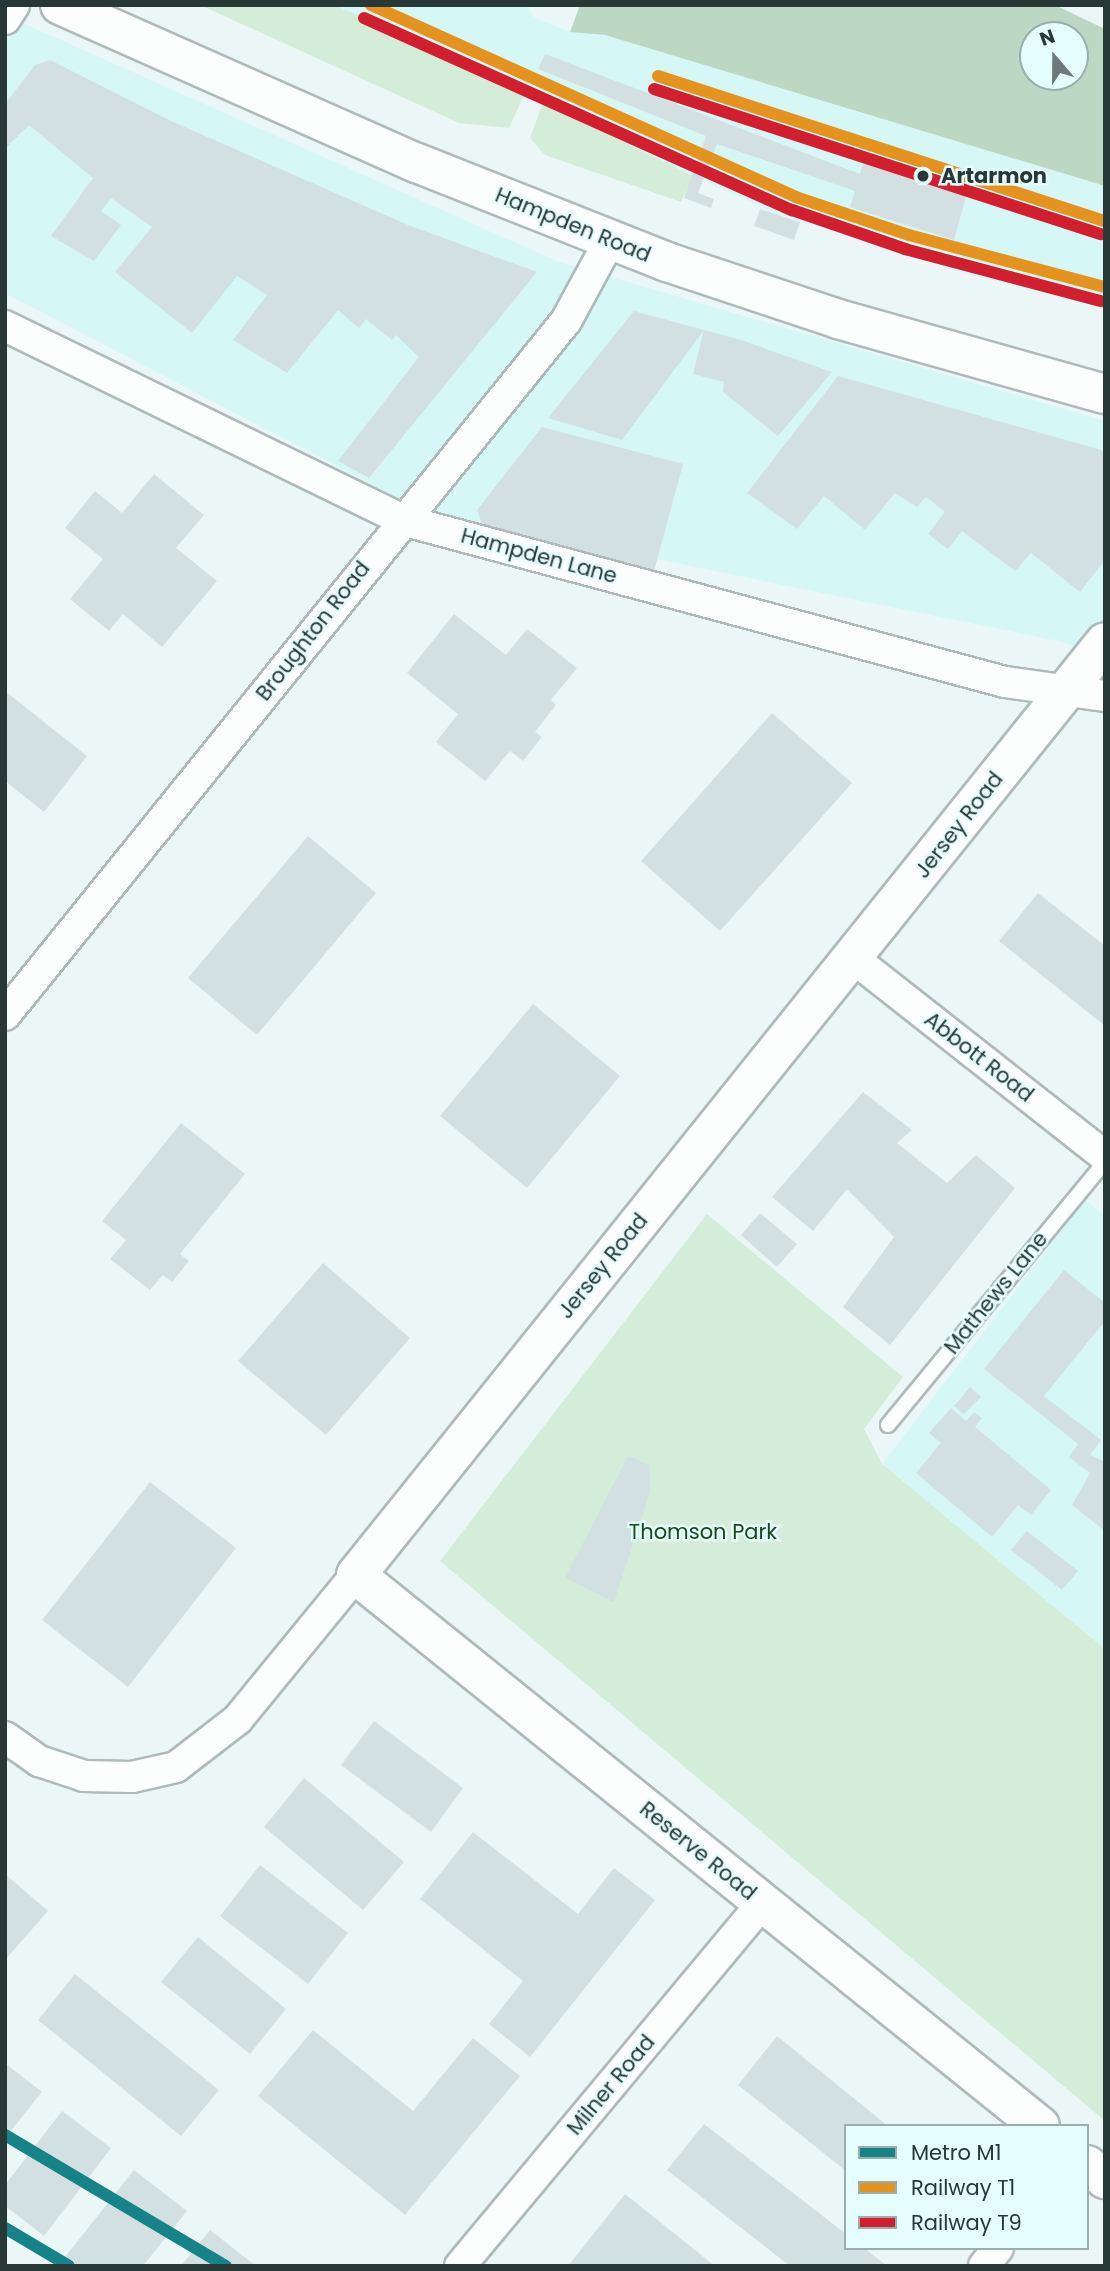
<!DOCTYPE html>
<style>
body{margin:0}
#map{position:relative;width:1110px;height:2271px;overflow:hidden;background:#ebf7f7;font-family:Poppins,sans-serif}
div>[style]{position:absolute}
.built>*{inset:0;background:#d5f7f6}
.green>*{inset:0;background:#d4edd9}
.forest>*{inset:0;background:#bdd8c2}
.building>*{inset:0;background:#d3e0e2}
.roads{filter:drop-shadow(2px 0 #aebbba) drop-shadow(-2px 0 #aebbba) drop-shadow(0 2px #aebbba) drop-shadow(0 -2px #aebbba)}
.lane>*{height:14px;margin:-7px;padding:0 7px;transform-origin:7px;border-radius:7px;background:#fcfefe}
.street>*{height:30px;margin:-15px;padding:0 15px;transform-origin:15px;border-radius:15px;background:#fcfefe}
.secondary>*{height:38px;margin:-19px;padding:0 19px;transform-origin:19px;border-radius:19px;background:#fcfefe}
.rail-1>*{height:12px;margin:-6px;padding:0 6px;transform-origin:6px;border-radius:6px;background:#e4931f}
.rail-2>*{height:12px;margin:-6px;padding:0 6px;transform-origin:6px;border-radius:6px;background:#d11f2f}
.metro-1>*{height:12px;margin:-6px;padding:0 6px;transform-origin:6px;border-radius:6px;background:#168388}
.dots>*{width:19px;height:19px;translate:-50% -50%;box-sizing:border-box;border:4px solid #e5fdfc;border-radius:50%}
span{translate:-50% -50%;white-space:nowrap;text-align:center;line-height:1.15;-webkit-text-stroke:5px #e5fdfc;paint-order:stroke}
.stop-label{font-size:21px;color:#283837;font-weight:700}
.left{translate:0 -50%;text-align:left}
.street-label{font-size:21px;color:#283837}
.park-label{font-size:21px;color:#154c18}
.frame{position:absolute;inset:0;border:7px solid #283837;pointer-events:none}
.legend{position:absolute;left:844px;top:2124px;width:245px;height:126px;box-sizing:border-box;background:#e5fdfc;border:2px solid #99aead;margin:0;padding:9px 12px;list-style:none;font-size:21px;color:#283837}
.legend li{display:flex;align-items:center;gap:14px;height:35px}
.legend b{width:35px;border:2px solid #99aead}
.north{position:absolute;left:1019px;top:21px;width:70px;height:70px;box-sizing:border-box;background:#e5fdfc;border:2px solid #99aead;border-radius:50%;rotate:340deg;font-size:19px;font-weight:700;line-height:28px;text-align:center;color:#283837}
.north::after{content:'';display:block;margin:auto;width:24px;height:32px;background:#6c7b7a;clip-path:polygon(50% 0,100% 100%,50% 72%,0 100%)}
</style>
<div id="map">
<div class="built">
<i style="clip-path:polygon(336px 5px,527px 5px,534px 17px,570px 32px,605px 35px,1105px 186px,1105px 304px,977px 277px,775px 213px,570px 121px,534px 96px)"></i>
<i style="clip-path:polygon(5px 15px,559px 262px,1105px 421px,1105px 656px,1063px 642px,425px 512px,5px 293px)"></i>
<i style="clip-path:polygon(1085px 1200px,1105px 1216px,1105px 1649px,882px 1464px)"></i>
</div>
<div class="green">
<i style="clip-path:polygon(200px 5px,335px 5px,525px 93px,509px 128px,459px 123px)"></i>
<i style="clip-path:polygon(543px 102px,693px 176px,681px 202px,545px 155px,530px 138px)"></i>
<i style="clip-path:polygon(707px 1214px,903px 1377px,864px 1429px,882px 1464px,1105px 1649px,1105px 2121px,440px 1561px)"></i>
</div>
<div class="forest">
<i style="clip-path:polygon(evenodd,580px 5px,1055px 5px,1105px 29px,1105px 186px,605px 35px,570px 32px,580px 5px,1033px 35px,1075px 35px,1075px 77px,1033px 77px,1033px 35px)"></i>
</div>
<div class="building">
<i style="clip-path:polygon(545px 54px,860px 174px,865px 157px,968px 189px,954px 240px,850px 207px,855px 191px,717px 144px,698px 193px,714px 199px,711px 208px,684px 198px,706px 136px,538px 69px)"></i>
<i style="clip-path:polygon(50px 60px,171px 121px,408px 225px,537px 272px,369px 478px,338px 461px,419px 357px,396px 335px,392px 340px,366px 319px,359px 328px,338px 310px,287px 373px,233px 340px,267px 295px,237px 276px,192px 333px,115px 272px,152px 227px,111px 198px,101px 211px,121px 225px,94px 261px,51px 236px,93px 178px,29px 125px,5px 149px,5px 104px,35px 65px)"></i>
<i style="clip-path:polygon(760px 209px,800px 222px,794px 240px,754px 226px)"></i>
<i style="clip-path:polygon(634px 311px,741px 340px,832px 372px,778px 436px,723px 392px,724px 382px,693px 374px,704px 330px,622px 440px,548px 418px)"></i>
<i style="clip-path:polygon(838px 376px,1105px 451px,1105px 560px,1080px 592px,1031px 553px,1015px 571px,962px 531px,948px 549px,928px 534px,945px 512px,926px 497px,917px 507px,895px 493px,865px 530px,824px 496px,797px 529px,747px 493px)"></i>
<i style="clip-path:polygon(542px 427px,683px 464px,654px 571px,484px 530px,477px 510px)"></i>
<i style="clip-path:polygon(154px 474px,204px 515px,176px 548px,217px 581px,162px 647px,123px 614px,109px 631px,70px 599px,103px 559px,65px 528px,95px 491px,122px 513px)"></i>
<i style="clip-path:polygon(454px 614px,506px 655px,527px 629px,577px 668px,551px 700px,556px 705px,535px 732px,542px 737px,523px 761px,510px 751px,485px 781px,436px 742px,458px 714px,407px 673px)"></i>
<i style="clip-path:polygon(5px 691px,87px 756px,44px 812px,5px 781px)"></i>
<i style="clip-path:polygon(772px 713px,852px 783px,720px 931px,641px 861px)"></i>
<i style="clip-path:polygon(308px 836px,376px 893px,257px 1035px,188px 978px)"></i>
<i style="clip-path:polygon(1038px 893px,1105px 946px,1105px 1026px,999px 941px)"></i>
<i style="clip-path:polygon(533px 1004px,620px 1076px,527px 1188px,440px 1116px)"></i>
<i style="clip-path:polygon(863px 1092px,912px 1130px,897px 1143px,947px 1183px,976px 1155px,1015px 1188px,890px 1345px,843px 1307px,894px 1237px,847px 1189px,813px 1231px,772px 1197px)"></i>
<i style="clip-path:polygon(181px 1123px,245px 1174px,180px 1254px,189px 1261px,172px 1282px,163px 1275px,150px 1290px,110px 1259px,126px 1240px,102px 1221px)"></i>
<i style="clip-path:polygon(760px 1213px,797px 1244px,777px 1267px,741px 1235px)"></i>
<i style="clip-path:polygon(323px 1263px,410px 1338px,326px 1435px,238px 1361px)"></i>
<i style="clip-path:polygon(1064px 1270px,1105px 1303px,1105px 1321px,1044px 1396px,1101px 1440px,1090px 1455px,1105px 1462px,1105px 1531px,1072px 1505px,1090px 1473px,1069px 1457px,1078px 1444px,984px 1369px)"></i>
<i style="clip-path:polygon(970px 1387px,981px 1397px,964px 1414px,954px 1406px)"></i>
<i style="clip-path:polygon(951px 1408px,966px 1421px,974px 1412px,982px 1418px,975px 1427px,1051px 1490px,1031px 1515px,1018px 1505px,992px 1537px,916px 1473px,941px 1443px,929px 1433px)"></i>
<i style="clip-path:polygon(628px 1456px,650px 1465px,650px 1492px,614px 1602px,565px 1578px)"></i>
<i style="clip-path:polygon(150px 1482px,236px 1548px,128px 1687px,42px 1620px)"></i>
<i style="clip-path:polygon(1027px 1531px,1078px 1571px,1062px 1590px,1011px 1550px)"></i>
<i style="clip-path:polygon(374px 1721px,463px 1788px,431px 1832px,341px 1765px)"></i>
<i style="clip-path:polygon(304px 1778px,404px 1862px,363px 1910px,264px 1827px)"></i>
<i style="clip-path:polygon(473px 1832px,578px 1914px,614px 1868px,655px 1900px,530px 2057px,489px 2024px,523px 1981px,420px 1899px)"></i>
<i style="clip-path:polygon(260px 1865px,348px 1933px,308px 1984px,220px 1916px)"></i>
<i style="clip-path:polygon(5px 1874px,48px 1911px,5px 1960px)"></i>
<i style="clip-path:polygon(198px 1937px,286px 2009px,250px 2054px,161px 1982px)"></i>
<i style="clip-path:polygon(75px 1974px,219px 2090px,181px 2136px,38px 2020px)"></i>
<i style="clip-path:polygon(313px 2030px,413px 2111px,473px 2038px,520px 2076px,405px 2215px,258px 2096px)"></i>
<i style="clip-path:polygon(777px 2036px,888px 2126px,846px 2126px,846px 2171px,738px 2085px)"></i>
<i style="clip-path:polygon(5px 2063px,42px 2092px,5px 2138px)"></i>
<i style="clip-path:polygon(62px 2111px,111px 2148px,44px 2236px,5px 2206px,5px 2185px)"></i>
<i style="clip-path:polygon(704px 2124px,846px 2234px,846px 2248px,864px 2248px,887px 2266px,790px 2266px,667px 2170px)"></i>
<i style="clip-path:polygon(134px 2170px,187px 2211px,143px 2266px,66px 2266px,61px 2262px)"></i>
<i style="clip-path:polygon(625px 2194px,715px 2266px,568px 2266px)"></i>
<i style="clip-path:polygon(210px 2230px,256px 2266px,181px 2266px)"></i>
</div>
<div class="roads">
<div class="lane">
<i style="left:888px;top:1425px;width:341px;rotate:-50.5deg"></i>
</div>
<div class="street">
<i style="left:5px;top:19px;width:17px;rotate:-57deg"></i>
<i style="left:5px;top:326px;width:442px;rotate:26deg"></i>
<i style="left:402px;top:520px;width:624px;rotate:15.04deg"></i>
<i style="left:1005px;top:682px;width:101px;rotate:8deg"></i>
<i style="left:853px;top:958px;width:320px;rotate:38.2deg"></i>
<i style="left:5px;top:1015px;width:892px;rotate:-51.05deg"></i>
<i style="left:566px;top:321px;width:92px;rotate:-61.5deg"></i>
<i style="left:5px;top:1737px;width:42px;rotate:35.2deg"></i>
<i style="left:39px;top:1761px;width:47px;rotate:18.4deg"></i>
<i style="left:84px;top:1776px;width:48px;rotate:1.2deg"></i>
<i style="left:132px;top:1777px;width:45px;rotate:-12.8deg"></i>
<i style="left:176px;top:1767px;width:78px;rotate:-37.7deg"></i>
<i style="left:238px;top:1719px;width:186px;rotate:-50.7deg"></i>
<i style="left:460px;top:2266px;width:472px;rotate:-50.2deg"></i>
<i style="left:984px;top:2266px;width:23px;rotate:-52deg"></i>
</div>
<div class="secondary">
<i style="left:60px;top:5px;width:390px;rotate:23.9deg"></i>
<i style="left:417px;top:163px;width:269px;rotate:21.6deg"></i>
<i style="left:667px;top:262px;width:180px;rotate:18.4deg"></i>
<i style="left:838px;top:319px;width:277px;rotate:15.7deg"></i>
<i style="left:1040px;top:2126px;width:878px;rotate:-141.15deg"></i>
<i style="left:356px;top:1575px;width:1196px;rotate:-51.24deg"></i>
<i style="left:1087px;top:2165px;width:23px;rotate:38deg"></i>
</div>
</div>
<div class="rail-1">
<i style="left:371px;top:5px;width:466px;rotate:24.3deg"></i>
<i style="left:796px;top:197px;width:119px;rotate:18.6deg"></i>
<i style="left:909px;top:235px;width:203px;rotate:14.9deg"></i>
<i style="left:658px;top:76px;width:470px;rotate:18deg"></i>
</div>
<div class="rail-2">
<i style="left:364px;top:18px;width:469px;rotate:24.2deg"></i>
<i style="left:792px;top:210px;width:120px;rotate:19deg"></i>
<i style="left:905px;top:249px;width:203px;rotate:14.9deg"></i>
<i style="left:654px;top:89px;width:470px;rotate:18deg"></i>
</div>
<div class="metro-1">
<i style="left:5px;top:2135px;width:257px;rotate:30.7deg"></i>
<i style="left:5px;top:2228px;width:74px;rotate:30.7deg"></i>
</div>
<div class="dots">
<i style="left:923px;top:176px;background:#283837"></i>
</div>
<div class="stop-label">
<span class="left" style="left:941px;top:176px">Artarmon</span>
</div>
<div class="street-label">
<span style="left:573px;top:225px;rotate:22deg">Hampden Road</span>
<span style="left:539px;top:556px;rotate:15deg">Hampden Lane</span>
<span style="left:313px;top:631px;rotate:-52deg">Broughton Road</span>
<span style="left:959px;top:825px;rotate:-52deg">Jersey Road</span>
<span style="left:979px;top:1057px;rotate:38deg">Abbott Road</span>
<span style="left:603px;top:1266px;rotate:-51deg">Jersey Road</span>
<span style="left:996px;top:1293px;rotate:-51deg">Mathews Lane</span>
<span style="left:698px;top:1851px;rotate:39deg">Reserve Road</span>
<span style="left:611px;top:2085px;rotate:-50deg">Milner Road</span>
</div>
<div class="park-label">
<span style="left:703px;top:1532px">Thomson Park</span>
</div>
<div class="frame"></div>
<ul class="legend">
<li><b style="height:9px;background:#168388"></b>Metro M1</li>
<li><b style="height:9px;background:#e4931f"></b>Railway T1</li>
<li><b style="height:9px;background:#d11f2f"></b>Railway T9</li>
</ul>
<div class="north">N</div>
</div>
